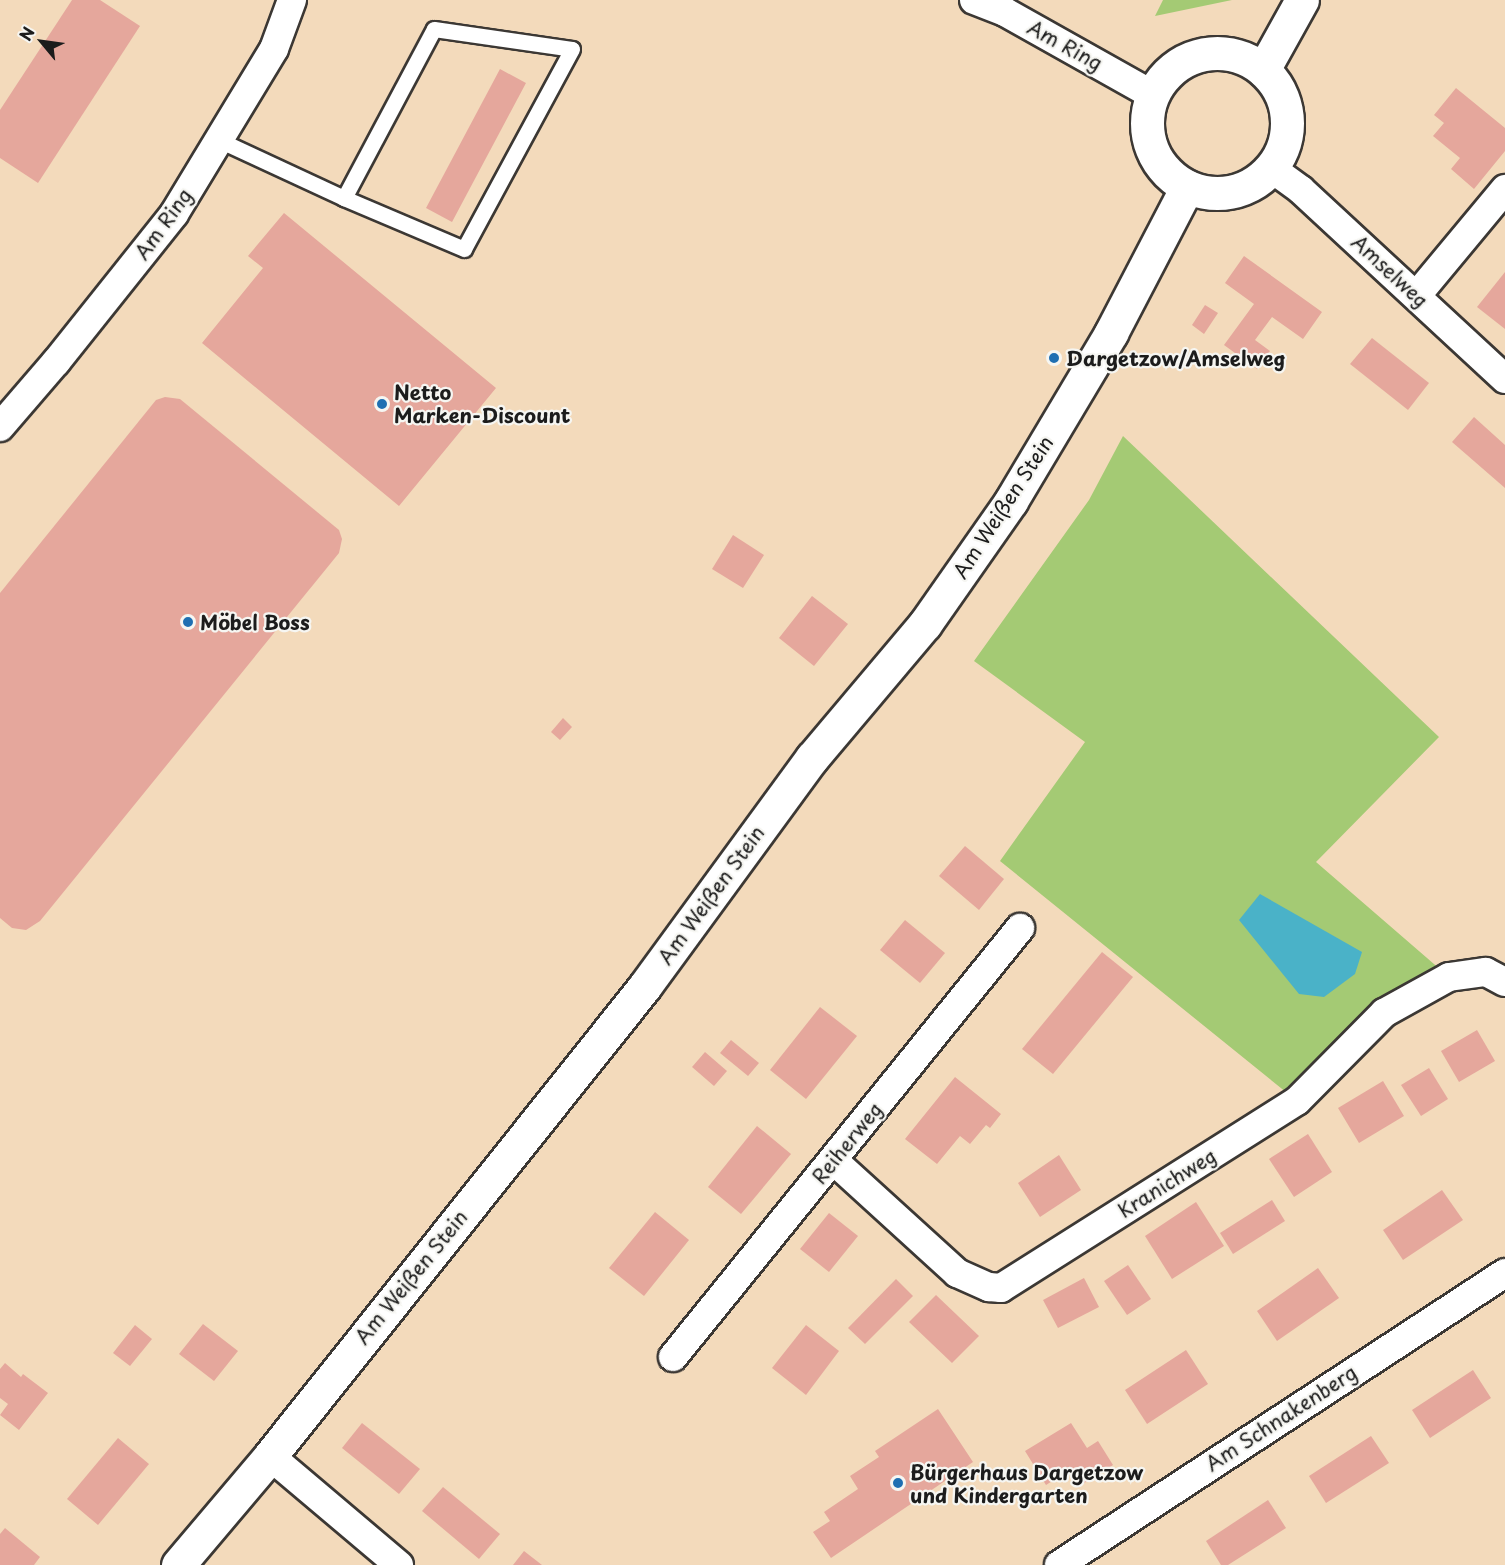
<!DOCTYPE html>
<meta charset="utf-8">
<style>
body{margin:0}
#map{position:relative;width:1505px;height:1565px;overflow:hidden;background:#f3dabb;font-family:"Playpen Sans",sans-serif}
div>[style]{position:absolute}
.green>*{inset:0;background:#a4ca74}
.water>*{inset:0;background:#4ab2c8}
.building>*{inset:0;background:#e5a79c}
.roads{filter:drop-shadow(2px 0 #3c3834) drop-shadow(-2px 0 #3c3834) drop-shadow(0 2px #3c3834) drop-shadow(0 -2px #3c3834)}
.service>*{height:15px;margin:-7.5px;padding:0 7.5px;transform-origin:7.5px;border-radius:7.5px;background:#fff}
.minor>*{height:28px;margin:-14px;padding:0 14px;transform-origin:14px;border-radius:14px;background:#fff}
.tertiary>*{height:33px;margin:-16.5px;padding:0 16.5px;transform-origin:16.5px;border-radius:16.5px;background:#fff}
.tertiary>.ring{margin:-16.5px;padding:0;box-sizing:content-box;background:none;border:33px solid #fff;border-radius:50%}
.dots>*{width:16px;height:16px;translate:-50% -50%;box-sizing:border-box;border:3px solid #f6f6f2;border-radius:50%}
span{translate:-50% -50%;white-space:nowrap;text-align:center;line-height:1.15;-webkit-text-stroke:4.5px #f6f6f2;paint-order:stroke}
.street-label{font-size:20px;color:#1c1c1c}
.poi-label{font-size:20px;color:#1c1c1c;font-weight:700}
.left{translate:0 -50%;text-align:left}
.north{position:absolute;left:12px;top:12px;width:60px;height:60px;-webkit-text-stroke:4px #f6f6f2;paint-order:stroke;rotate:299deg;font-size:16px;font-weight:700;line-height:24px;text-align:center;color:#1c1c1c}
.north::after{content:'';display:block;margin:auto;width:21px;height:27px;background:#1c1c1c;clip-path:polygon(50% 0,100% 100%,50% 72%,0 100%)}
</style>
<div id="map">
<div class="green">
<i style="clip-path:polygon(1163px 0,1232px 0,1155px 16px)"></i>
<i style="clip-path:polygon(1123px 436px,1439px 737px,1316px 862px,1449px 977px,1297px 1101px,1000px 861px,1085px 742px,974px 661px,1089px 500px)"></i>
</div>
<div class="water">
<i style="clip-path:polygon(1260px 894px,1362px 952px,1355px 974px,1324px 997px,1299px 994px,1239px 920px)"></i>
</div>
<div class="building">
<i style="clip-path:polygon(72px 0,100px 0,140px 26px,38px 183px,0 158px,0 110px)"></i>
<i style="clip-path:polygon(500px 69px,526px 83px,452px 222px,426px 208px)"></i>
<i style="clip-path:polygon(1456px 88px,1505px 128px,1505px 151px,1474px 189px,1451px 169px,1460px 158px,1433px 136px,1444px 123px,1434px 115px)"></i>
<i style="clip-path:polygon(284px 213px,496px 388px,399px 506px,202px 343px,263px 268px,248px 256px)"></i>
<i style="clip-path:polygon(1244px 256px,1322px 312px,1303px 339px,1272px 317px,1255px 340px,1270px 351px,1257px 369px,1224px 345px,1254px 304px,1225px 283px)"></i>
<i style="clip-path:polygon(1505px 272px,1505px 329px,1477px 307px)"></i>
<i style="clip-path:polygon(1205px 305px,1218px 313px,1204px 334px,1192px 325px)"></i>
<i style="clip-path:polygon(1372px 338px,1429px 383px,1408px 410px,1350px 364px)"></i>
<i style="clip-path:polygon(165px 397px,180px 399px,339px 530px,342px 539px,339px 553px,40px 921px,26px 930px,12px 928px,0 918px,0 593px,156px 400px)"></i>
<i style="clip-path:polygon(1474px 417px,1505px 445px,1505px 488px,1452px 442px)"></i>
<i style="clip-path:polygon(733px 535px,764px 555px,743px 588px,712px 569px)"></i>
<i style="clip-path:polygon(812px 596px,848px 624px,814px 666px,779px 638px)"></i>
<i style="clip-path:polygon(563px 718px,572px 727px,560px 740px,551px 732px)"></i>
<i style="clip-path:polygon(965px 846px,1004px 879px,979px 910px,939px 876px)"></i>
<i style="clip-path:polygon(905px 920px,945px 953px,920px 983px,880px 950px)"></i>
<i style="clip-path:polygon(1102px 952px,1133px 977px,1053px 1074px,1022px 1049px)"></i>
<i style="clip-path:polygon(820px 1007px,857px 1036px,806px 1099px,770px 1070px)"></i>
<i style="clip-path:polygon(1477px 1030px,1495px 1061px,1459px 1082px,1441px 1051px)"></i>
<i style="clip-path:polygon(731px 1040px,759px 1063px,748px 1076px,720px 1053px)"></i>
<i style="clip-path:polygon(705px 1052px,727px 1071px,714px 1086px,692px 1067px)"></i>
<i style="clip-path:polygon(1429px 1068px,1448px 1099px,1421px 1116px,1401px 1085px)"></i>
<i style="clip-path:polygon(955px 1077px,1001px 1114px,990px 1128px,986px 1125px,970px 1144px,960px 1136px,937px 1164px,905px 1139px)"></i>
<i style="clip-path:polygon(1383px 1081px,1404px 1116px,1359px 1143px,1338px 1108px)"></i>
<i style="clip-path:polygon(757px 1126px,791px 1154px,741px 1214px,708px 1187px)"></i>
<i style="clip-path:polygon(1308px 1134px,1332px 1172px,1294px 1197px,1269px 1159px)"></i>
<i style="clip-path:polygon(1059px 1155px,1081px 1190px,1040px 1217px,1018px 1183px)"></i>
<i style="clip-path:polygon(1442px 1190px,1463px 1220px,1403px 1260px,1383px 1230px)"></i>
<i style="clip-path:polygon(1272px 1200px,1285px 1221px,1233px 1254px,1220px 1233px)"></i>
<i style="clip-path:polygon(1196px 1202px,1224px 1246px,1172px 1279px,1145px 1236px)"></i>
<i style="clip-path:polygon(655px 1212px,689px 1240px,644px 1296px,609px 1268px)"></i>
<i style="clip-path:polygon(829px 1213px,858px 1236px,829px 1272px,800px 1249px)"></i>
<i style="clip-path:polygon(1128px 1265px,1151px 1299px,1127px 1315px,1104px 1281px)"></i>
<i style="clip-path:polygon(1318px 1268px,1339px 1298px,1277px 1341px,1257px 1311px)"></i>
<i style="clip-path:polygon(1084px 1278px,1099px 1307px,1058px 1328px,1043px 1300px)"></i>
<i style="clip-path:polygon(896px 1279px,913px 1296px,865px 1344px,848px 1328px)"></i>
<i style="clip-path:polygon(936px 1295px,979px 1336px,952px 1363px,909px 1322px)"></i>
<i style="clip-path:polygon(203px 1324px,238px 1351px,214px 1381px,179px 1354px)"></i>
<i style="clip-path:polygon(135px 1325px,152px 1339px,130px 1366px,113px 1353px)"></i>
<i style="clip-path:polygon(806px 1325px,839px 1351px,806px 1395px,772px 1368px)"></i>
<i style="clip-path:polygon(1186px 1350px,1208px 1384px,1147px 1424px,1125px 1390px)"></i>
<i style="clip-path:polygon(5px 1363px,21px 1377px,23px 1374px,48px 1393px,19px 1430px,0 1415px,8px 1404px,0 1398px,0 1369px)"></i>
<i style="clip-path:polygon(1473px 1370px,1491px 1398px,1430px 1438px,1412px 1410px)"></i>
<i style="clip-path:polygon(938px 1409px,973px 1462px,831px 1558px,813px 1532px,830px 1521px,824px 1512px,858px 1489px,850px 1476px,879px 1457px,875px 1451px)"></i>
<i style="clip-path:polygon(362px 1423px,420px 1469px,399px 1494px,342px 1448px)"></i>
<i style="clip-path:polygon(1071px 1423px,1087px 1448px,1098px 1441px,1113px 1465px,1081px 1485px,1071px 1469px,1046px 1485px,1025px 1451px)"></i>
<i style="clip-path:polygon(1371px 1436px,1389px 1463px,1326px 1503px,1309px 1476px)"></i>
<i style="clip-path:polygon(118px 1438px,149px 1464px,98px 1525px,67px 1499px)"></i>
<i style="clip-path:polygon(443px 1487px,500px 1534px,479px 1559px,422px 1511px)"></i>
<i style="clip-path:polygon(1268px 1500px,1286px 1528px,1228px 1565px,1221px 1565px,1206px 1541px)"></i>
<i style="clip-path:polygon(5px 1528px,40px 1557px,34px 1565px,0 1565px,0 1534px)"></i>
<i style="clip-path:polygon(524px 1551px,542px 1565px,513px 1565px)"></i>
</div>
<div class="roads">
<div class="service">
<i style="left:219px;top:140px;width:138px;rotate:24.9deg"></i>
<i style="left:344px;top:198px;width:191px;rotate:-62deg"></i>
<i style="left:434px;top:29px;width:139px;rotate:8.2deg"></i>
<i style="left:572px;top:49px;width:227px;rotate:118.4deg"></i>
<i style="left:464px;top:249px;width:130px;rotate:-157deg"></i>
</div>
<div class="minor">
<i style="left:974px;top:0;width:33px;rotate:21deg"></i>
<i style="left:1005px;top:12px;width:170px;rotate:29.3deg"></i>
<i style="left:1271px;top:168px;width:37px;rotate:36deg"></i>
<i style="left:1301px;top:190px;width:278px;rotate:42.8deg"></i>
<i style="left:1417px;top:295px;width:138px;rotate:-50.3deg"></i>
<i style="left:0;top:427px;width:86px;rotate:-49.3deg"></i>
<i style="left:56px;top:362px;width:189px;rotate:-51.4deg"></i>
<i style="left:174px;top:214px;width:193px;rotate:-58.8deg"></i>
<i style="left:274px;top:49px;width:52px;rotate:-69.8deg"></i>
<i style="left:833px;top:1160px;width:168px;rotate:42.3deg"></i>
<i style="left:957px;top:1273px;width:35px;rotate:24deg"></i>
<i style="left:989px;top:1287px;width:12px;rotate:5deg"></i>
<i style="left:1001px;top:1288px;width:350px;rotate:-32.3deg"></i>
<i style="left:1297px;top:1101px;width:124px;rotate:-45.3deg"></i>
<i style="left:1384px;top:1013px;width:74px;rotate:-29deg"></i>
<i style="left:1449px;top:977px;width:37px;rotate:-8deg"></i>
<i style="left:1486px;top:972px;width:21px;rotate:28deg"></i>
<i style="left:673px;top:1357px;width:552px;rotate:-51.03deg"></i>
<i style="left:270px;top:1456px;width:169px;rotate:40.2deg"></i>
<i style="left:1059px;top:1565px;width:533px;rotate:-33.21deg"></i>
</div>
<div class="tertiary">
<i class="ring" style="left:1147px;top:53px;width:107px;height:107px"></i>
<i style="left:1263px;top:70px;width:80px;rotate:-60.9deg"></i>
<i style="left:178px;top:1565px;width:143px;rotate:-49.8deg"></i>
<i style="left:270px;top:1456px;width:601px;rotate:-51.41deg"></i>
<i style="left:645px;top:986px;width:283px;rotate:-53.8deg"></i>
<i style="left:812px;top:758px;width:175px;rotate:-49.9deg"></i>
<i style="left:925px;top:624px;width:150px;rotate:-55deg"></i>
<i style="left:1011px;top:501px;width:196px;rotate:-59.2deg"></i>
<i style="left:1111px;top:333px;width:165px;rotate:-62.5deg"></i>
</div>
</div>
<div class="dots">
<i style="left:1054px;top:358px;background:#1f6fb2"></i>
<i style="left:382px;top:404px;background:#1f6fb2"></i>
<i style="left:188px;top:622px;background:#1f6fb2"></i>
<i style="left:898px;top:1483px;background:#1f6fb2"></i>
</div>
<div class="street-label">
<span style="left:1065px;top:45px;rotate:29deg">Am Ring</span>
<span style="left:163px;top:224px;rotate:-54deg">Am Ring</span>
<span style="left:1390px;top:271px;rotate:43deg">Amselweg</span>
<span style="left:1003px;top:507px;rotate:-57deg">Am Weißen Stein</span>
<span style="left:711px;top:895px;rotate:-54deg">Am Weißen Stein</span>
<span style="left:847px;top:1143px;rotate:-51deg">Reiherweg</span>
<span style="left:1167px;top:1183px;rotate:-32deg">Kranichweg</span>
<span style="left:411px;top:1277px;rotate:-51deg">Am Weißen Stein</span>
<span style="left:1281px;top:1418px;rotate:-33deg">Am Schnakenberg</span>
</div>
<div class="poi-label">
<span class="left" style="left:1066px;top:358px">Dargetzow/Amselweg</span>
<span class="left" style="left:394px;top:404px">Netto<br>Marken-Discount</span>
<span class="left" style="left:200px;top:622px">Möbel Boss</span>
<span class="left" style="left:910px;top:1484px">Bürgerhaus Dargetzow<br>und Kindergarten</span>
</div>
<div class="north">N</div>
</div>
